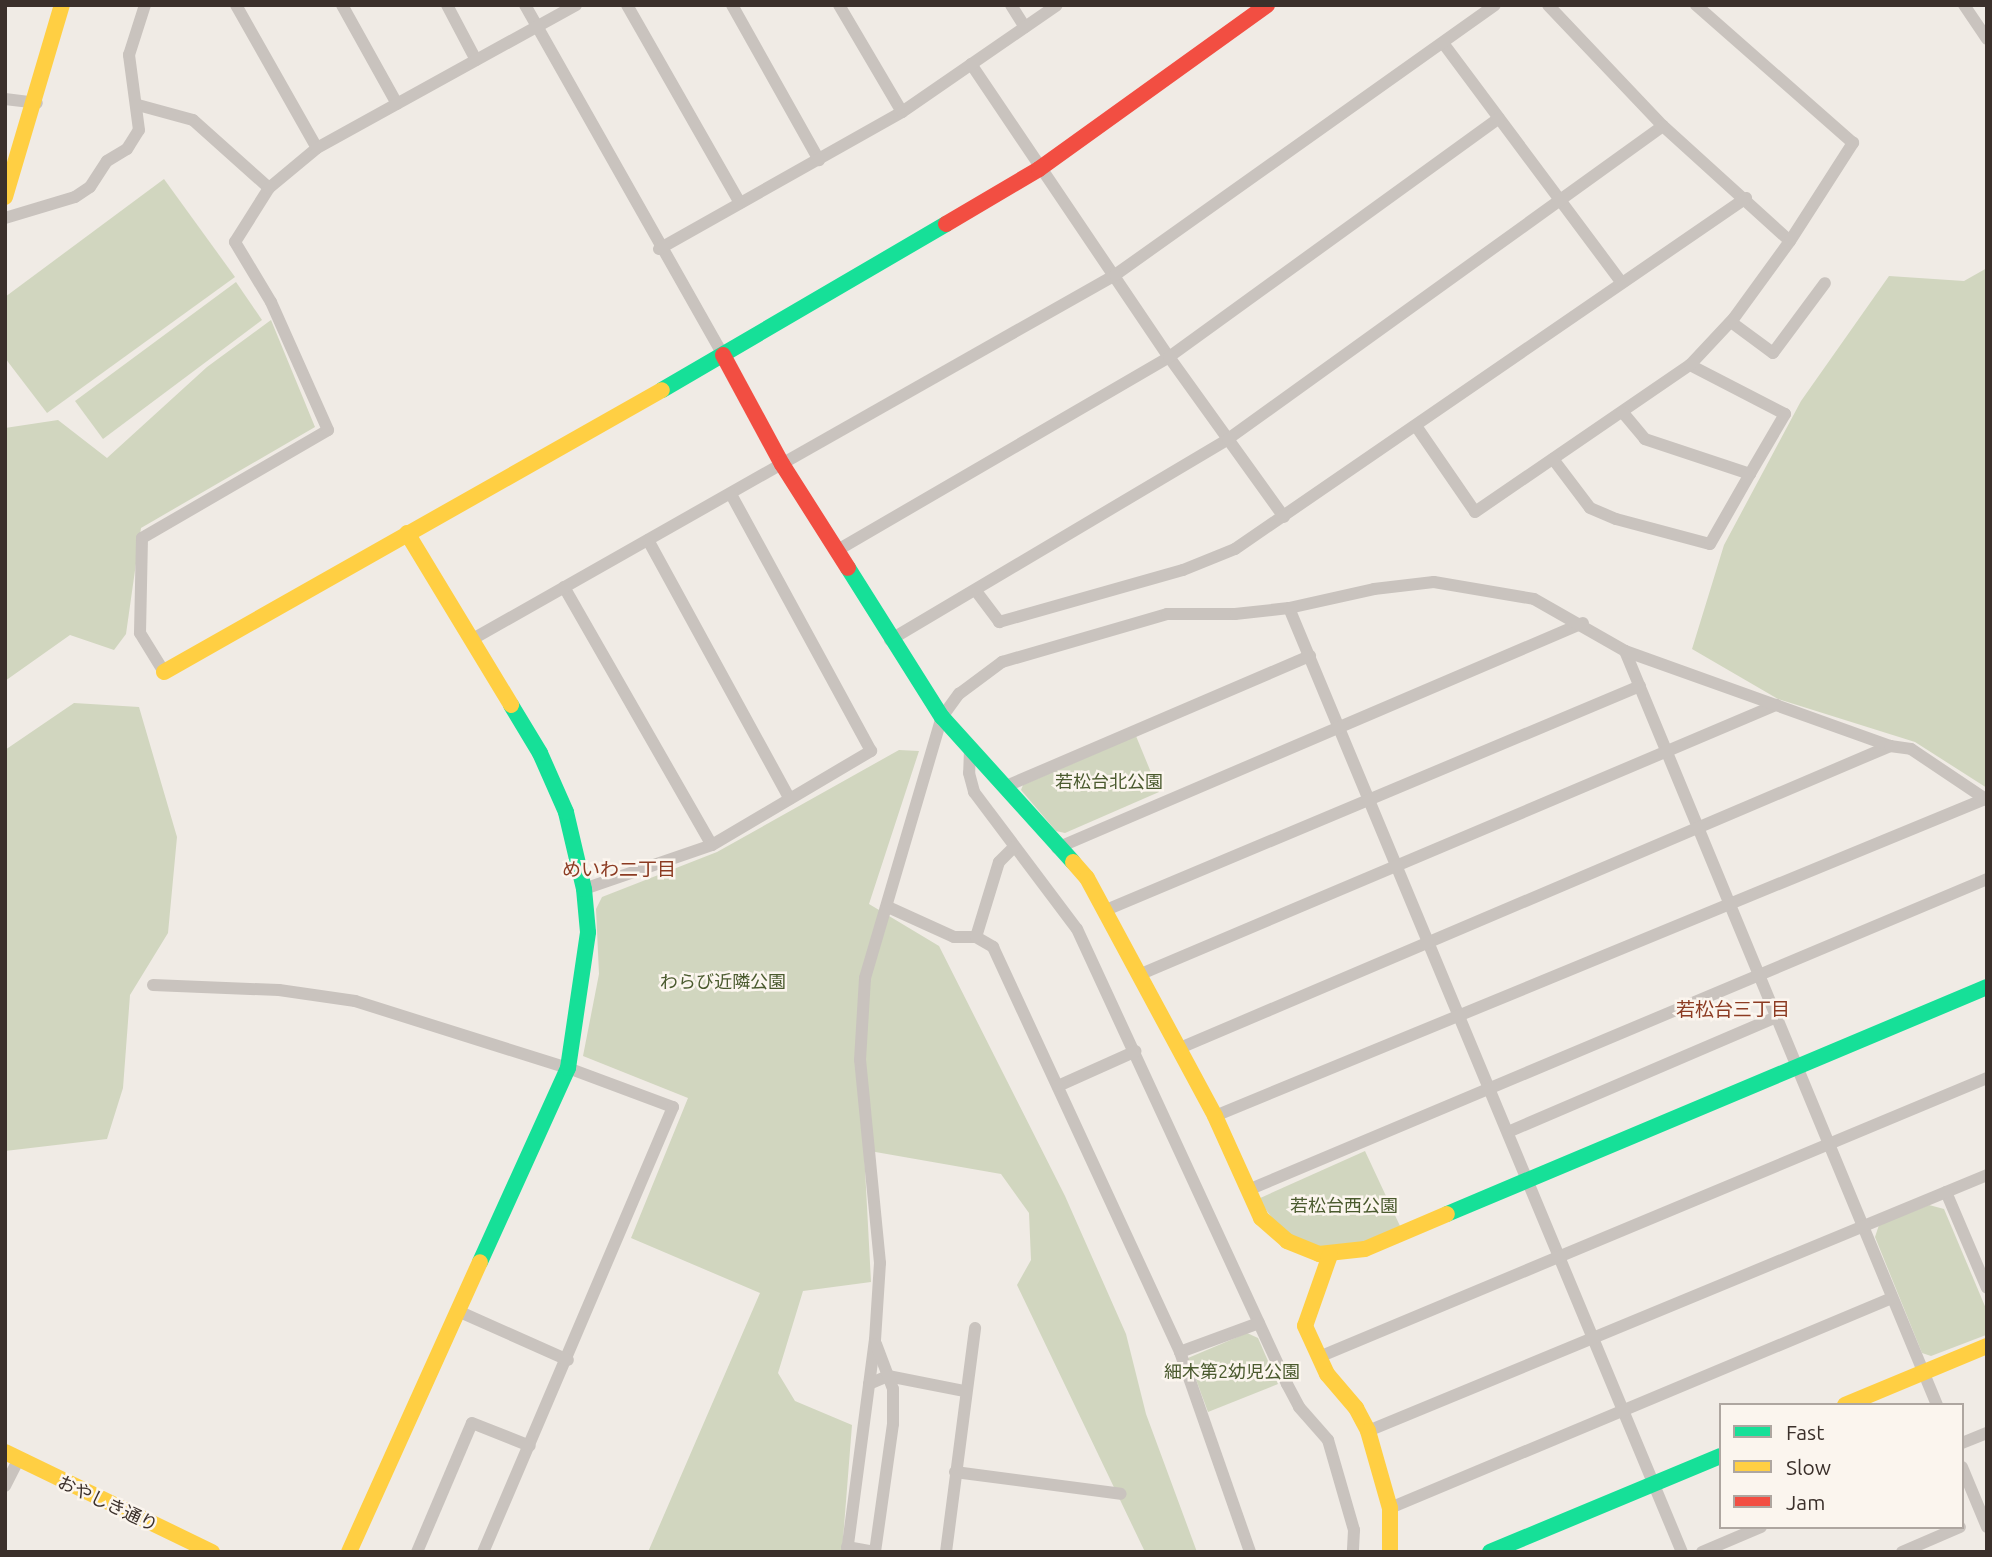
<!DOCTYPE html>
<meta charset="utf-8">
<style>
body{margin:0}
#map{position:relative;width:1992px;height:1557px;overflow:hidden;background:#f0ebe5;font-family:Ubuntu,"Noto Sans JP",sans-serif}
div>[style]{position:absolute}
.green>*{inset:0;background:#d1d6bf}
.street>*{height:12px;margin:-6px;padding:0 6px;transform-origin:6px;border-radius:6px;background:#c9c3be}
.fast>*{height:16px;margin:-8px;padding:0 8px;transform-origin:8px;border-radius:8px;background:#16e098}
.slow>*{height:16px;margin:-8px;padding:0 8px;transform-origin:8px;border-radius:8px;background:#ffcf43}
.jam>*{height:16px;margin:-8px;padding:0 8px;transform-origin:8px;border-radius:8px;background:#f24e42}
span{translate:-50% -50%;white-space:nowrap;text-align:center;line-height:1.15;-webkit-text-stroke:5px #fbf5ee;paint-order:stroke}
.park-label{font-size:18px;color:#4a5a2e}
.street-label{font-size:18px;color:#3b302b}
.neighbourhood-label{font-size:19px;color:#8c3b22}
.frame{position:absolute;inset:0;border:7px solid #3b302b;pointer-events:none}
.legend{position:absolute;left:1719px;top:1403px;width:245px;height:126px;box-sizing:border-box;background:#fbf5ee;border:2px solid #aea6a0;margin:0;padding:9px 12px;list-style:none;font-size:21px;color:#3b302b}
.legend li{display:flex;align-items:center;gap:14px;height:35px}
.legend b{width:35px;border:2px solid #aea6a0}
</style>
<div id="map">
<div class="green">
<i style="clip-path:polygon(164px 179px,235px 277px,47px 413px,5px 358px,5px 297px)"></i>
<i style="clip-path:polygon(1987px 268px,1987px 788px,1915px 742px,1778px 699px,1692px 649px,1724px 545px,1801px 401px,1889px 276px,1964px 281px)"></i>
<i style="clip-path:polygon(236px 282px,262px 320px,103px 439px,75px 401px)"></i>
<i style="clip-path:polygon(271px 320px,315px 427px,141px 528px,126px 634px,114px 650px,70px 635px,5px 681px,5px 428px,58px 420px,107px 458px,207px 367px)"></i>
<i style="clip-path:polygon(74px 703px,139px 707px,177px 837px,168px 933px,130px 995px,123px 1088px,107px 1139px,5px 1151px,5px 750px)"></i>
<i style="clip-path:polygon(1136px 736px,1159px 792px,1065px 833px,1056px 831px,1021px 790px,1023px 785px)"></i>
<i style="clip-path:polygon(899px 750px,919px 751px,869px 904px,939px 946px,1065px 1196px,1126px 1334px,1146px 1414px,1197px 1552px,1145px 1552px,1017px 1285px,1031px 1260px,1029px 1213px,1001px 1174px,864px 1150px,871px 1282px,803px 1291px,778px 1373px,795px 1401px,852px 1425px,842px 1552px,648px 1552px,760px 1293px,631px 1238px,688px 1098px,583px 1056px,599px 974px,596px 909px,602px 897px,717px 852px)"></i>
<i style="clip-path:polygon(1365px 1151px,1400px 1226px,1361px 1243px,1319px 1247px,1283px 1233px,1258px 1199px)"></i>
<i style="clip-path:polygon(1929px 1205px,1944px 1209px,1987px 1311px,1986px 1335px,1931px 1356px,1922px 1353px,1875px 1237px,1879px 1225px)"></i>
<i style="clip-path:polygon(1247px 1333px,1258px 1338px,1278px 1384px,1208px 1412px,1188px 1358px)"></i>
</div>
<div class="street">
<i style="left:236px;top:5px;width:164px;rotate:60.5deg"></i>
<i style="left:342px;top:5px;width:113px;rotate:60.9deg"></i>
<i style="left:447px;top:5px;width:62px;rotate:62.2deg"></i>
<i style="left:525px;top:5px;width:402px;rotate:60.5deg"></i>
<i style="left:627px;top:5px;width:228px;rotate:60.3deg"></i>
<i style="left:732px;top:5px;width:178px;rotate:60.7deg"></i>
<i style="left:839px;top:5px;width:124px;rotate:59.5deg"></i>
<i style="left:1011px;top:5px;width:26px;rotate:58deg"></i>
<i style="left:1548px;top:5px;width:167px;rotate:46.5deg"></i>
<i style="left:1663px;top:126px;width:171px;rotate:42.2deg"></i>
<i style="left:1964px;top:5px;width:41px;rotate:55.9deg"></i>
<i style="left:1443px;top:43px;width:299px;rotate:53.3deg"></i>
<i style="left:971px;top:64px;width:354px;rotate:56deg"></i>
<i style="left:1169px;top:357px;width:197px;rotate:54.3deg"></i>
<i style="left:5px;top:99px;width:32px;rotate:7deg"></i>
<i style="left:138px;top:105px;width:57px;rotate:15.3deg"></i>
<i style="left:193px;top:120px;width:102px;rotate:41.8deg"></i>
<i style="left:5px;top:218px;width:73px;rotate:-16.7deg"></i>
<i style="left:75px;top:197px;width:18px;rotate:-34deg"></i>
<i style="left:90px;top:187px;width:31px;rotate:-57deg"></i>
<i style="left:107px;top:161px;width:23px;rotate:-31deg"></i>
<i style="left:127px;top:149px;width:22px;rotate:-58deg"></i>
<i style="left:139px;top:130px;width:76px;rotate:-97.6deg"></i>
<i style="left:129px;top:55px;width:52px;rotate:-72.3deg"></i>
<i style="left:659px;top:249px;width:279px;rotate:-29.4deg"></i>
<i style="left:902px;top:112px;width:188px;rotate:-34.6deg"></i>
<i style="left:1731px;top:322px;width:52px;rotate:36.4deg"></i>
<i style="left:1773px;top:353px;width:87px;rotate:-53.4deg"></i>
<i style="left:1690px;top:365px;width:107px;rotate:27.3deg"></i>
<i style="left:1785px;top:414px;width:69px;rotate:120.3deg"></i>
<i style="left:1416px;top:426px;width:104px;rotate:55.5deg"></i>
<i style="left:1475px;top:512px;width:260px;rotate:-34.4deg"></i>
<i style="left:1690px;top:365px;width:64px;rotate:-46.9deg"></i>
<i style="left:1734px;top:318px;width:95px;rotate:-54deg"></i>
<i style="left:1790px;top:241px;width:117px;rotate:-57.3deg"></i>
<i style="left:1853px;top:143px;width:209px;rotate:-138.7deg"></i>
<i style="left:1553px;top:459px;width:61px;rotate:52.9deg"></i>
<i style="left:1590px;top:508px;width:28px;rotate:23deg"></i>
<i style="left:1616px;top:519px;width:97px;rotate:14.9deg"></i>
<i style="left:1710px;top:544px;width:81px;rotate:-60.3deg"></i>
<i style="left:1750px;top:474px;width:111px;rotate:-161.6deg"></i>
<i style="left:1645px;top:439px;width:35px;rotate:-130deg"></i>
<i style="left:648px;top:540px;width:295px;rotate:61.3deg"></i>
<i style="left:836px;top:551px;width:385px;rotate:-30.2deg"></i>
<i style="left:1169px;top:357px;width:407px;rotate:-35.9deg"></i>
<i style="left:564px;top:587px;width:297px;rotate:60.2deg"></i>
<i style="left:976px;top:591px;width:39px;rotate:53deg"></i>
<i style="left:999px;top:622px;width:191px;rotate:-15.8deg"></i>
<i style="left:1183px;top:570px;width:56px;rotate:-22deg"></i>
<i style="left:1235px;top:549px;width:620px;rotate:-34.48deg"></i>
<i style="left:1289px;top:608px;width:1023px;rotate:67.4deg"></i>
<i style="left:471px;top:640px;width:740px;rotate:-29.54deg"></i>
<i style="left:1115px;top:275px;width:466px;rotate:-35.4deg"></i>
<i style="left:890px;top:640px;width:393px;rotate:-30.7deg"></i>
<i style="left:1228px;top:439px;width:536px;rotate:-35.74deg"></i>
<i style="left:1625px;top:651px;width:816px;rotate:67.52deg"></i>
<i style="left:164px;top:672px;width:46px;rotate:-121.6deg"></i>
<i style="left:140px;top:633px;width:95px;rotate:-88.8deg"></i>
<i style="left:142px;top:538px;width:215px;rotate:-30.1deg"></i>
<i style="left:328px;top:430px;width:140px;rotate:-114deg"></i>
<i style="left:271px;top:302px;width:70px;rotate:-121deg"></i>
<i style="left:235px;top:242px;width:64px;rotate:-57.8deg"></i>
<i style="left:269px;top:188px;width:62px;rotate:-39.8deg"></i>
<i style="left:317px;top:148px;width:296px;rotate:-28.9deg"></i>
<i style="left:970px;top:749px;width:24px;rotate:92deg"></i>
<i style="left:969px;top:773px;width:20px;rotate:75deg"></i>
<i style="left:974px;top:792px;width:171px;rotate:53.1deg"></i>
<i style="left:1077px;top:929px;width:501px;rotate:65.22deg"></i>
<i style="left:1287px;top:1384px;width:26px;rotate:62deg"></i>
<i style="left:1299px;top:1407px;width:44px;rotate:48.7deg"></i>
<i style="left:1328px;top:1440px;width:94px;rotate:73.9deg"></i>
<i style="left:1354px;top:1530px;width:22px;rotate:93deg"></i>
<i style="left:1004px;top:787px;width:333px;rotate:-23.2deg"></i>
<i style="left:1057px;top:848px;width:572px;rotate:-23.16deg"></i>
<i style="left:584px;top:889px;width:135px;rotate:-19deg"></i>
<i style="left:712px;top:845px;width:185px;rotate:-30.6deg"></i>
<i style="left:871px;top:751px;width:293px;rotate:-118.6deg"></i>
<i style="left:888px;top:907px;width:72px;rotate:24.4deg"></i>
<i style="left:954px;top:937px;width:22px"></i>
<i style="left:976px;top:937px;width:20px;rotate:30deg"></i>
<i style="left:993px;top:947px;width:446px;rotate:65.2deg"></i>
<i style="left:1180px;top:1352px;width:212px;rotate:70.7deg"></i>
<i style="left:1106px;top:910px;width:579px;rotate:-22.76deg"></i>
<i style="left:976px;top:937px;width:78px;rotate:-73deg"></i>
<i style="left:999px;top:862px;width:21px;rotate:-45deg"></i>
<i style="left:1141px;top:974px;width:690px;rotate:-22.96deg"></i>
<i style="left:153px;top:985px;width:126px;rotate:2.3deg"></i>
<i style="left:279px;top:990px;width:77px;rotate:8.2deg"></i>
<i style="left:355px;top:1001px;width:223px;rotate:17.5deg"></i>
<i style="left:568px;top:1068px;width:112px;rotate:20.4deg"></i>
<i style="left:673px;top:1107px;width:484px;rotate:113.1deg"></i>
<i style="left:1180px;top:1048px;width:772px;rotate:-23.04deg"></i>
<i style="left:1058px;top:1086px;width:85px;rotate:-24.2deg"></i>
<i style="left:1215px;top:1116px;width:833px;rotate:-22.38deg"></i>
<i style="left:1508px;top:1132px;width:292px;rotate:-23.2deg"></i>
<i style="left:1248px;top:1190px;width:802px;rotate:-22.82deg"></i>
<i style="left:1946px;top:1192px;width:104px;rotate:66.9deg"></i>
<i style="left:460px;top:1312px;width:118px;rotate:24deg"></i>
<i style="left:1180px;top:1352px;width:84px;rotate:-20.2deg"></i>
<i style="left:1319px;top:1357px;width:724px;rotate:-22.67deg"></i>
<i style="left:869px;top:1384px;width:21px;rotate:-23deg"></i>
<i style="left:888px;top:1376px;width:77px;rotate:11.2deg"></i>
<i style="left:1368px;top:1431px;width:670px;rotate:-22.47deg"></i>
<i style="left:1962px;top:1443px;width:27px;rotate:-22deg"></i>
<i style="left:1962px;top:1467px;width:65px;rotate:67.4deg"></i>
<i style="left:955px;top:1472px;width:167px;rotate:7.5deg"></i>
<i style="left:5px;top:1486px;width:28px;rotate:-63deg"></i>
<i style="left:1390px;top:1508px;width:544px;rotate:-22.7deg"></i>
<i style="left:847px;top:1547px;width:28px;rotate:10deg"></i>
<i style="left:417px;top:1552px;width:140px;rotate:-66.9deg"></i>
<i style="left:472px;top:1423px;width:62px;rotate:21.6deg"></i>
<i style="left:847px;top:1552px;width:214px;rotate:-82.5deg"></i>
<i style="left:875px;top:1340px;width:77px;rotate:-86.3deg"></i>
<i style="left:880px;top:1263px;width:204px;rotate:-95.6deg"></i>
<i style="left:860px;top:1060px;width:82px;rotate:-86.5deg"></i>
<i style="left:865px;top:978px;width:272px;rotate:-73.6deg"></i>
<i style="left:942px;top:717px;width:29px;rotate:-54deg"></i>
<i style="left:959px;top:694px;width:54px;rotate:-36.7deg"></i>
<i style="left:1002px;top:662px;width:172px;rotate:-16.2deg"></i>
<i style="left:1167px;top:614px;width:68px"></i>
<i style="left:1235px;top:614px;width:54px;rotate:-6.3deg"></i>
<i style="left:1289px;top:608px;width:87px;rotate:-12.6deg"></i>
<i style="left:1374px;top:589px;width:60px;rotate:-6.7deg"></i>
<i style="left:1434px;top:582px;width:101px;rotate:9.6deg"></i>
<i style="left:1534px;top:599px;width:105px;rotate:29.7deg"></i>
<i style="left:1625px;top:651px;width:282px;rotate:19.7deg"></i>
<i style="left:1890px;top:746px;width:21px;rotate:8deg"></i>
<i style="left:1911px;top:749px;width:92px;rotate:33.9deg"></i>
<i style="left:875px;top:1552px;width:129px;rotate:-82deg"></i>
<i style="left:893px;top:1424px;width:35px;rotate:-90deg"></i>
<i style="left:893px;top:1389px;width:48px;rotate:-110.7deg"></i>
<i style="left:946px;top:1552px;width:226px;rotate:-82.6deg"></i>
<i style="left:1702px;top:1552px;width:64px;rotate:-23deg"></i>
<i style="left:1902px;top:1552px;width:63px;rotate:-23.3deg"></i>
</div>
<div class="fast">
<i style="left:662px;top:390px;width:329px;rotate:-30.3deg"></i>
<i style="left:848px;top:568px;width:176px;rotate:57.8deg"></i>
<i style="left:942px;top:717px;width:195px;rotate:47.9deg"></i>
<i style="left:1447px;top:1214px;width:586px;rotate:-22.8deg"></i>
<i style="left:480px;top:1262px;width:213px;rotate:-65.6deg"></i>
<i style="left:568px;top:1068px;width:137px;rotate:-81.6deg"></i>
<i style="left:588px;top:932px;width:43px;rotate:-95.3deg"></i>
<i style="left:584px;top:889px;width:79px;rotate:-103.2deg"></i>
<i style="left:566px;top:812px;width:64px;rotate:-113.8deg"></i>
<i style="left:540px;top:753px;width:56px;rotate:-121.1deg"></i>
<i style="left:1490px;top:1552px;width:250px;rotate:-22.6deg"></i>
</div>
<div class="slow">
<i style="left:5px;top:197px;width:200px;rotate:-73.5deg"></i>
<i style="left:407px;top:533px;width:201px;rotate:58.8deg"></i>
<i style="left:164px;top:672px;width:572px;rotate:-29.52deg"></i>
<i style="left:1073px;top:862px;width:21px;rotate:49deg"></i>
<i style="left:1087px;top:878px;width:270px;rotate:61.7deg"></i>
<i style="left:1215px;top:1116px;width:112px;rotate:65.7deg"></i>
<i style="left:1261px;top:1218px;width:35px;rotate:41deg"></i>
<i style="left:1287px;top:1241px;width:35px;rotate:22deg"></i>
<i style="left:1319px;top:1254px;width:46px;rotate:-6.2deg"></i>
<i style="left:1365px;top:1249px;width:89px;rotate:-23.1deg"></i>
<i style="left:1330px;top:1255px;width:75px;rotate:109.4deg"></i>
<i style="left:1305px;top:1326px;width:53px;rotate:65.4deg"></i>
<i style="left:1327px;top:1374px;width:45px;rotate:49.5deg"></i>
<i style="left:1356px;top:1408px;width:26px;rotate:62deg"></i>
<i style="left:1368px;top:1431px;width:80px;rotate:74.1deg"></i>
<i style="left:1390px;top:1508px;width:44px;rotate:90deg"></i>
<i style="left:1845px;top:1405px;width:154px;rotate:-22.6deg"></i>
<i style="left:5px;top:1452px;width:230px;rotate:25.8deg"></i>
<i style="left:349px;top:1552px;width:318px;rotate:-65.7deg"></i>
</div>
<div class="jam">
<i style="left:946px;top:224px;width:108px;rotate:-30.6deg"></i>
<i style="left:1039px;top:169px;width:281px;rotate:-35.7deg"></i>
<i style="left:723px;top:355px;width:124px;rotate:61.6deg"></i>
<i style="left:782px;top:464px;width:123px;rotate:57.6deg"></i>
</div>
<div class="park-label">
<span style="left:1109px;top:781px">若松台北公園</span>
<span style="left:723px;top:981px">わらび近隣公園</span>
<span style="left:1344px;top:1205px">若松台西公園</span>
<span style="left:1232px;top:1371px">細木第2幼児公園</span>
</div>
<div class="street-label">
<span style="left:108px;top:1503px;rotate:25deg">おやしき通り</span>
</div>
<div class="neighbourhood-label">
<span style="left:619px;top:870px">めいわ二丁目</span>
<span style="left:1733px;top:1010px">若松台三丁目</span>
</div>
<div class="frame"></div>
<ul class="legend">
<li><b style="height:9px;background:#16e098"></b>Fast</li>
<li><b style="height:9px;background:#ffcf43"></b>Slow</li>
<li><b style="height:9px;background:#f24e42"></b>Jam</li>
</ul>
</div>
